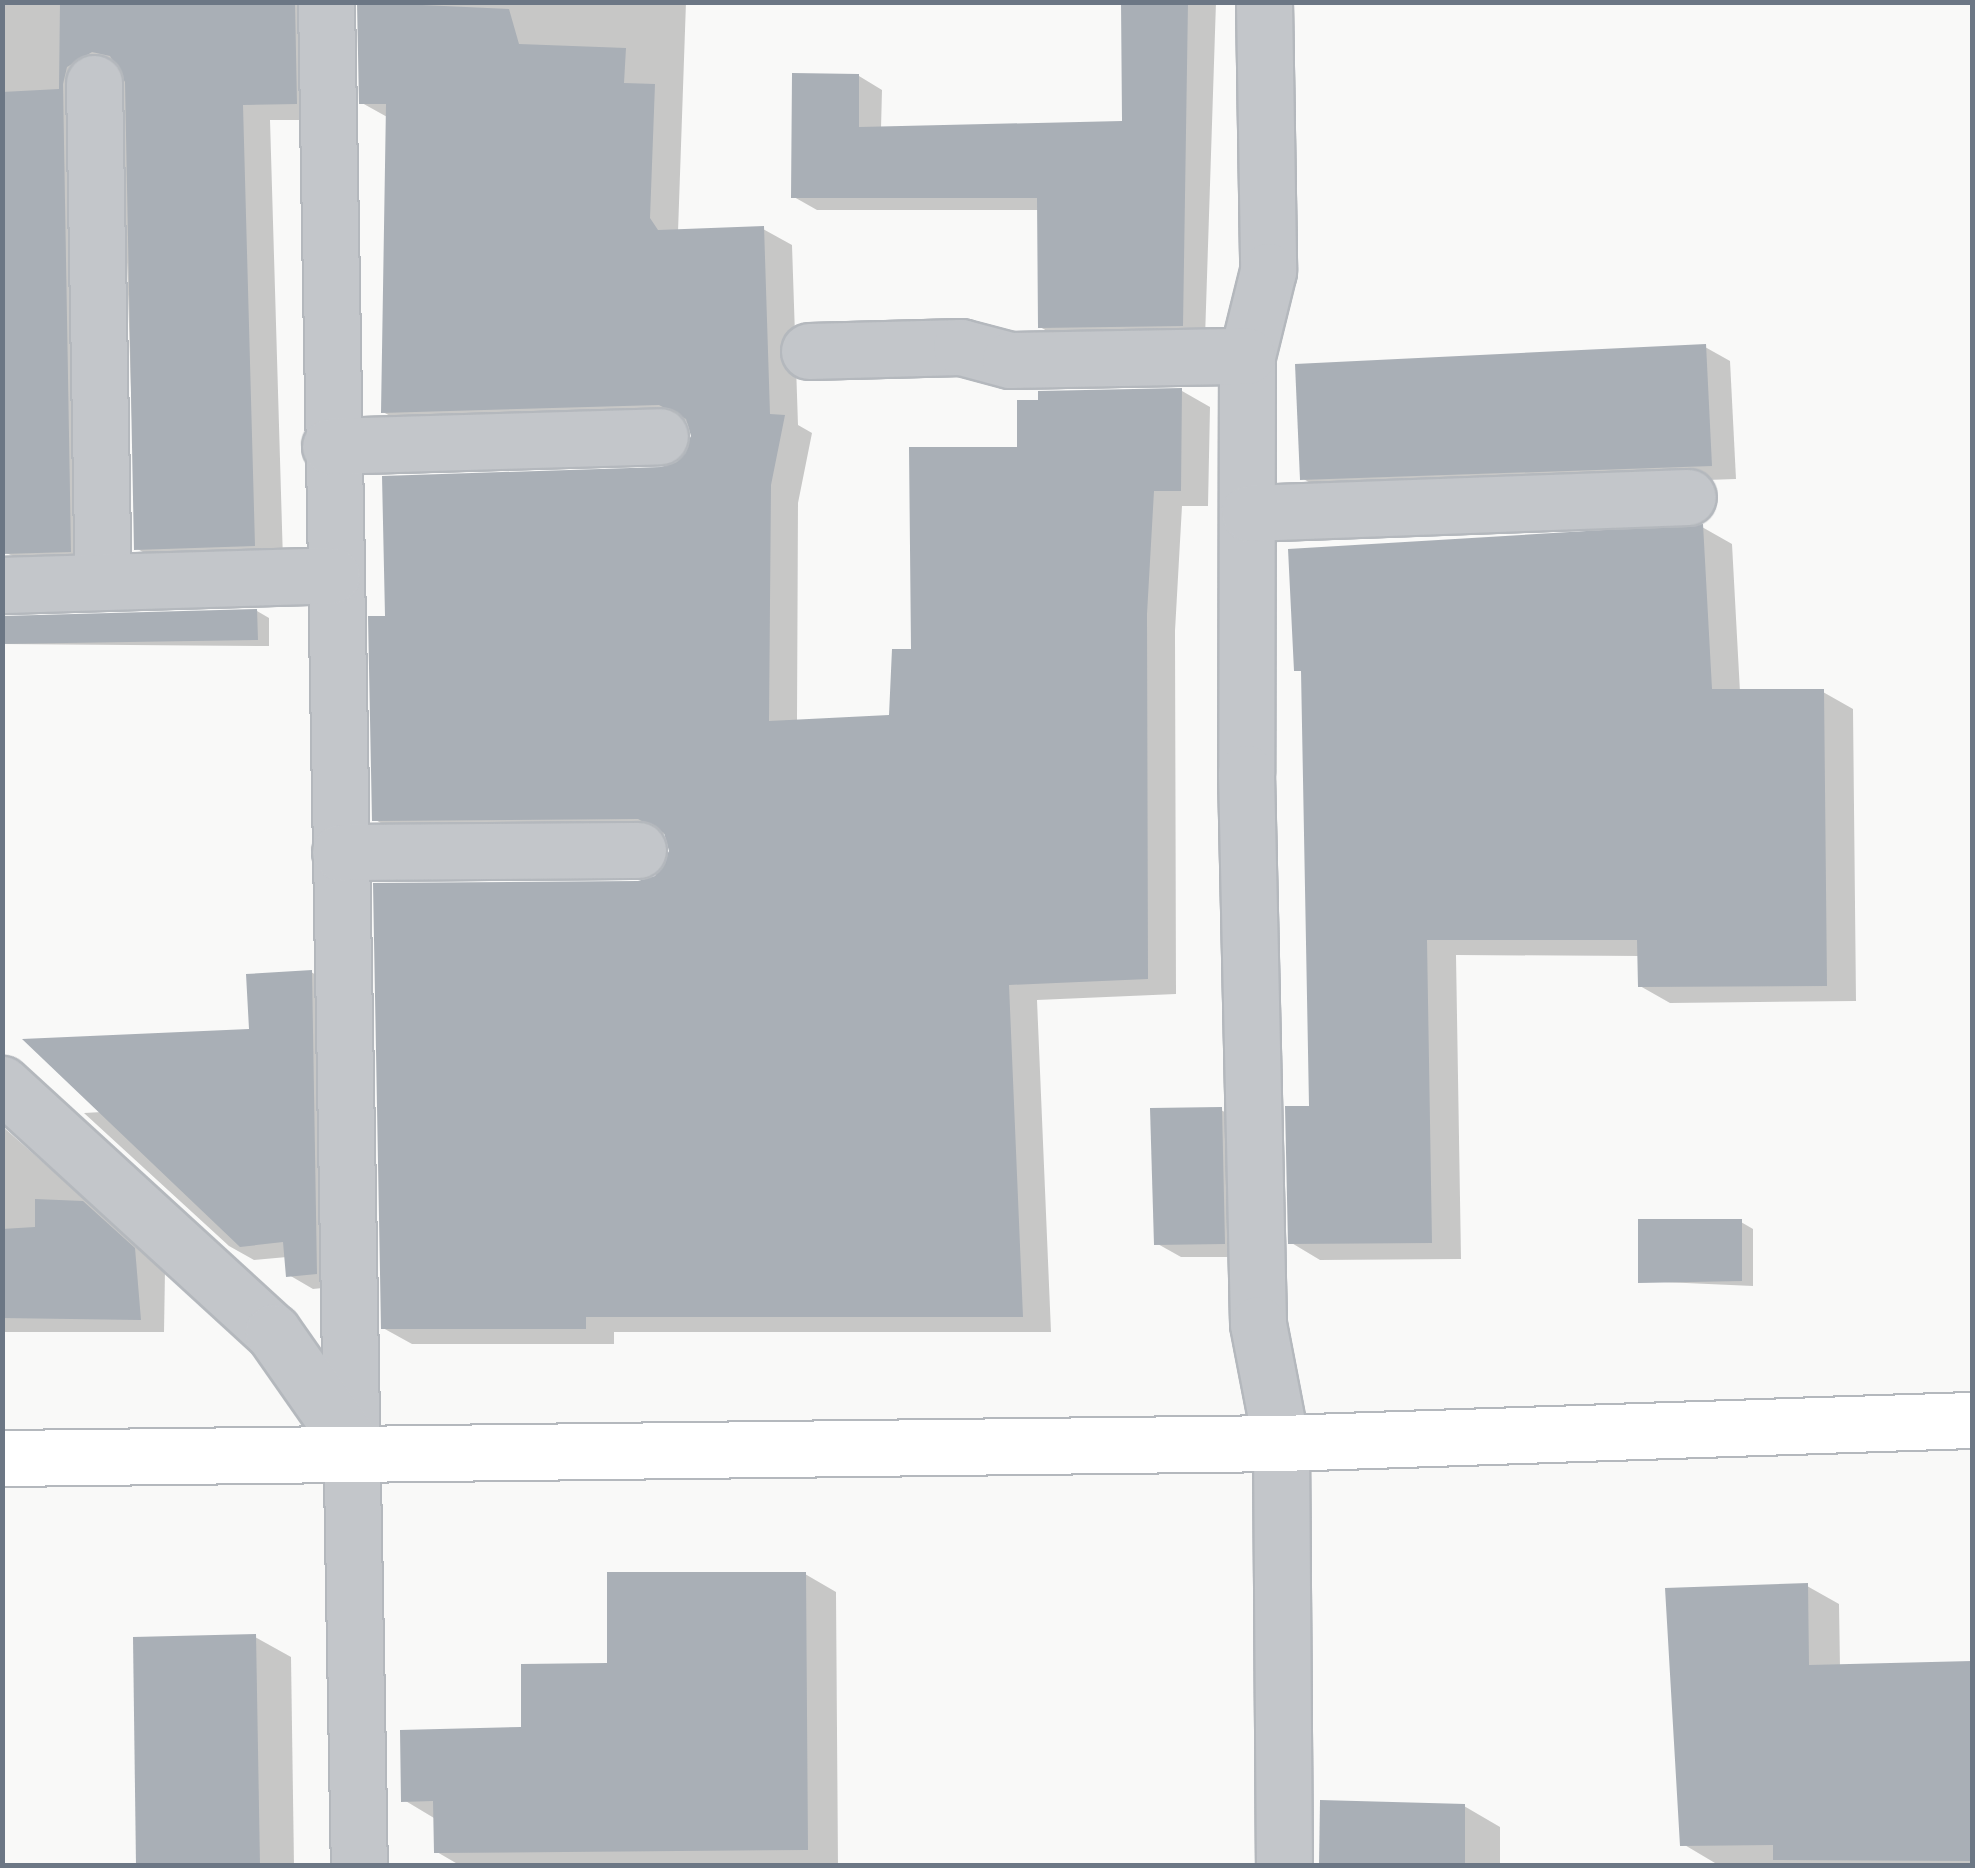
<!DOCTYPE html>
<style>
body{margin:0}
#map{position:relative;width:1975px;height:1868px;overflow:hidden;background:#f9f9f8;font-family:"PT Sans",sans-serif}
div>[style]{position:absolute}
.shadow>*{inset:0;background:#0003}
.building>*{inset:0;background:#a9afb6}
.roads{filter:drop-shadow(2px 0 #b4b8bd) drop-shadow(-2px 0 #b4b8bd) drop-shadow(0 2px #b4b8bd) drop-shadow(0 -2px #b4b8bd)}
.street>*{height:55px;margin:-27.5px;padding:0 27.5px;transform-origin:27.5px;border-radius:27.5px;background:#c3c6ca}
.secondary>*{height:55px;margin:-27.5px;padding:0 27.5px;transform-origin:27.5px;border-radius:27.5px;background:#fff}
span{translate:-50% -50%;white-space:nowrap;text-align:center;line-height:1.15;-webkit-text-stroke:10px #fff;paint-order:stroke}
.frame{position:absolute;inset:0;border:5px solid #6c7785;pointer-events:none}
</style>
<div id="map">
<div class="shadow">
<i style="clip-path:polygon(2px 2px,328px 2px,324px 120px,270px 120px,283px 561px,165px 565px,136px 548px,121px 71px,108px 71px,99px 567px,39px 568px,2px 551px)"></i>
<i style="clip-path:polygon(360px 2px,686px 2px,678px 232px,763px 229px,792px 245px,798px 425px,812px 433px,798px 503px,797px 722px,891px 718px,914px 651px,1020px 450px,1182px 391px,1210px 407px,1208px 506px,1182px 506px,1175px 631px,1176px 994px,1037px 1000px,1051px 1332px,614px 1332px,614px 1344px,412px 1344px,383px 1328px,639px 884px,656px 878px,672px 851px,667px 834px,403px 836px,374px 819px,387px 619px,689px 453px,694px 434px,685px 420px,412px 428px,383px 412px,389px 118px,362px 103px)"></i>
<i style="clip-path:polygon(1123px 2px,1216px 2px,1205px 338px,1063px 340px,1040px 327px,1040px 210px,817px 210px,794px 197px,859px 76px,882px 90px,881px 129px,1125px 123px)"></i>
<i style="clip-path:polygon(1705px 347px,1730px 361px,1736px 479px,1327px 493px,1302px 478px)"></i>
<i style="clip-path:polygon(1702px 527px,1732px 544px,1740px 692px,1823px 692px,1853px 709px,1856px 1001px,1670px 1003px,1640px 986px,1640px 956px,1456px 955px,1461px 1259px,1320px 1260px,1290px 1242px,1312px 1108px,1304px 674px,1290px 551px)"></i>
<i style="clip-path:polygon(257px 611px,269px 618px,269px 646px,2px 644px)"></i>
<i style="clip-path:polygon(311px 972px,335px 986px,341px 1286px,313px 1289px,289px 1275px,287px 1257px,254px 1260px,229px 1246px,84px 1113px,102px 1112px,252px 1031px)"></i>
<i style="clip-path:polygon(1221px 1110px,1246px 1124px,1249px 1257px,1181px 1257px,1156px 1243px)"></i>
<i style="clip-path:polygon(2px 1126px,165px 1270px,164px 1332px,2px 1332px)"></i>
<i style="clip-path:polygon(1741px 1222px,1753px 1229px,1753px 1286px,1641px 1281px)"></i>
<i style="clip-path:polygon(805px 1574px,836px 1592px,838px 1866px,461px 1866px,437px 1852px,434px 1818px,404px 1800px)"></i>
<i style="clip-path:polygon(1807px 1586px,1839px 1604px,1840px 1667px,1972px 1663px,1972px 1866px,1715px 1863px,1683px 1844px)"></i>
<i style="clip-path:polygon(255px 1637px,291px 1657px,294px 1866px,139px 1866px)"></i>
<i style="clip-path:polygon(1464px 1806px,1500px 1827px,1500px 1866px,1322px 1866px)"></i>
</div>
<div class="building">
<i style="clip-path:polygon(60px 2px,295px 2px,297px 104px,243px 105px,255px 546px,134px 550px,125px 82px,110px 56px,92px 52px,67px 67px,63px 84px,71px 552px,2px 554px,2px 92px,59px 89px)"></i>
<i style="clip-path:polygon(357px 2px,509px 9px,519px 44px,626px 48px,624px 83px,655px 84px,650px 218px,658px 230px,764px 226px,770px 414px,785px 415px,771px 485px,769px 721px,889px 715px,892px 649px,911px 649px,909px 447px,1017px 447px,1017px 400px,1038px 400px,1038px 391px,1182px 388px,1181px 491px,1154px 491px,1147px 614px,1148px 979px,1009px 985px,1023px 1317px,586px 1317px,586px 1329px,381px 1329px,373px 883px,638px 881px,655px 876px,669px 851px,664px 833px,638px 819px,372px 821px,368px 616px,385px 616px,382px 476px,661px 467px,677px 462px,691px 436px,686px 419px,659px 405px,381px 413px,386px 104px,359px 104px)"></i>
<i style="clip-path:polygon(1121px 2px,1188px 2px,1183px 326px,1038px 328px,1037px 198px,791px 198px,792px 73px,859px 74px,859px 127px,1122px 121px)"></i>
<i style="clip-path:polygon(1706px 344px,1712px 466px,1300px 480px,1295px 364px)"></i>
<i style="clip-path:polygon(1703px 524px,1712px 689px,1824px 689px,1827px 986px,1638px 987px,1637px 940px,1427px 940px,1432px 1243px,1288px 1244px,1285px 1106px,1309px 1106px,1301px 671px,1294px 671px,1288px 549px)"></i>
<i style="clip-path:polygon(257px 609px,258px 640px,2px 644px,2px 616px)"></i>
<i style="clip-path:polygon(312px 970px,317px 1274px,286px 1277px,283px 1242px,240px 1247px,22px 1039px,249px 1029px,246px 974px)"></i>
<i style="clip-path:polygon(1222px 1107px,1225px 1244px,1154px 1245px,1150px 1108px)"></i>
<i style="clip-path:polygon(35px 1199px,83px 1201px,135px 1248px,141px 1320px,2px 1318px,2px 1229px,35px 1227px)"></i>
<i style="clip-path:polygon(1638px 1219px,1742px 1219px,1742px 1281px,1638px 1283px)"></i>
<i style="clip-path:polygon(607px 1572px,806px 1572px,808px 1850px,434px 1853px,433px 1801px,401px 1802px,400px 1730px,521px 1727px,521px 1664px,607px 1663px)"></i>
<i style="clip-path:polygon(1808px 1583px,1809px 1665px,1972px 1661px,1972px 1861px,1773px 1860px,1773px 1845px,1680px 1846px,1665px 1588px)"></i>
<i style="clip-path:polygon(256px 1634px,260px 1866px,136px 1866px,133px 1637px)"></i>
<i style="clip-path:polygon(1320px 1800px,1465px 1804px,1465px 1866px,1319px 1866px)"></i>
</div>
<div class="roads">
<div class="street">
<i style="left:326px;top:2px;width:1864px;rotate:88.99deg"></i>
<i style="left:1264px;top:2px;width:269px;rotate:89.1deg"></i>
<i style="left:1268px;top:271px;width:88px;rotate:103.9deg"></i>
<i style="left:1247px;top:356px;width:417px;rotate:90.1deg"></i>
<i style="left:1246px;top:773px;width:551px;rotate:88.75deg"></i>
<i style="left:1258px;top:1324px;width:121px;rotate:79.1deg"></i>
<i style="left:1281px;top:1443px;width:423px;rotate:89.6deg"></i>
<i style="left:94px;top:83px;width:499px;rotate:89deg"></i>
<i style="left:809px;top:351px;width:152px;rotate:-1.5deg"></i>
<i style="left:961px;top:347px;width:51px;rotate:14.9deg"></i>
<i style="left:1010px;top:360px;width:237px;rotate:-1deg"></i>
<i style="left:330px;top:446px;width:330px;rotate:-1.7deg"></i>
<i style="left:1249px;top:513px;width:439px;rotate:-2.1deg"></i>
<i style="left:2px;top:585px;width:330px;rotate:-1.7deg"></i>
<i style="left:340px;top:852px;width:298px;rotate:-0.4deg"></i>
<i style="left:2px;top:1084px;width:367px;rotate:42.5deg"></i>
<i style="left:273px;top:1332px;width:143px;rotate:55deg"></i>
</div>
<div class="secondary">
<i style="left:2px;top:1458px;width:1279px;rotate:-0.67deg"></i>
<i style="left:1281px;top:1443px;width:691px;rotate:-1.91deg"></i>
</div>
</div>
<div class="frame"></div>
</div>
